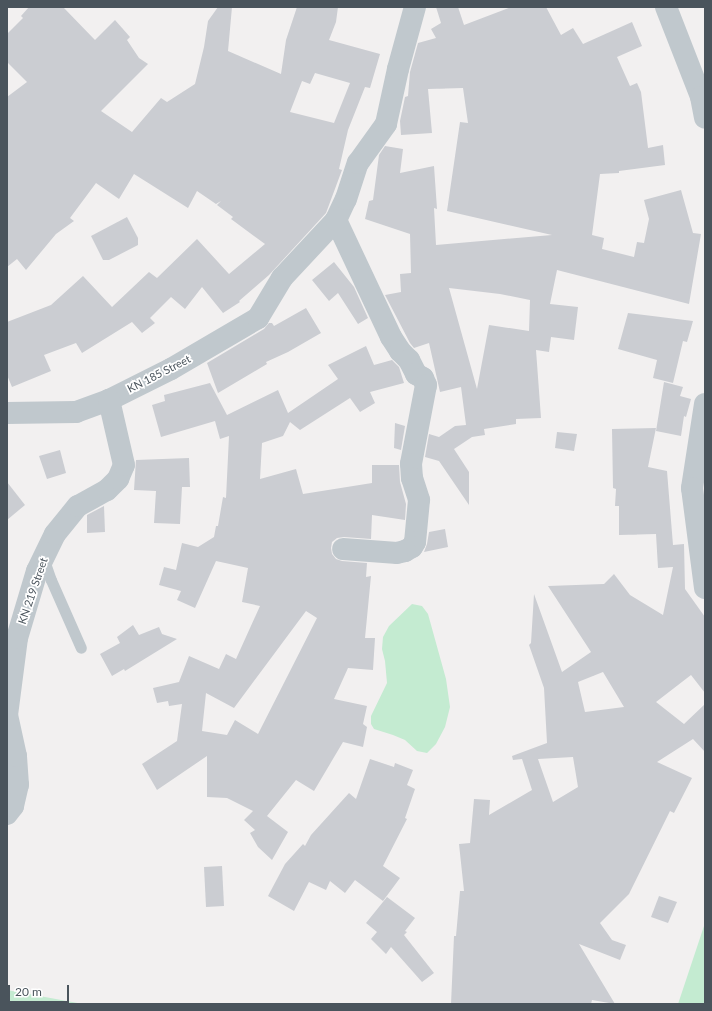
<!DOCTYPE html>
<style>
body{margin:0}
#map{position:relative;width:712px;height:1011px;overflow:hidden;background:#f2f0f0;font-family:Lato,sans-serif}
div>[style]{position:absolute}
.green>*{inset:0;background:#c4ebd1}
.building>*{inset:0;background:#cbcdd2}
.service>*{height:11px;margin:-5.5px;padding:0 5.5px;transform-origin:5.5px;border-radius:5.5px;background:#c0c8cd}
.minor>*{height:22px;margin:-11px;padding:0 11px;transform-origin:11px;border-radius:11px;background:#c0c8cd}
span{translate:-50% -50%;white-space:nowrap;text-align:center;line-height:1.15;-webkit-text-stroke:3.5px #fff;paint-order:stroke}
.street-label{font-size:11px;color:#4a545c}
.frame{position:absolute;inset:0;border:8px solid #4a545c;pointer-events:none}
.scale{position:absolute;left:8px;top:985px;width:61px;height:18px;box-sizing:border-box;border:2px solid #4a545c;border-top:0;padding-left:5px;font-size:12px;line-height:14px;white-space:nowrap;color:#4a545c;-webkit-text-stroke:3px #fff;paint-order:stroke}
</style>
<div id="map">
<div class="green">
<i style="clip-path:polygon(412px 604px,422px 606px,428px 614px,446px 679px,450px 707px,445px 727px,436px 744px,427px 753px,417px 751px,405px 740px,393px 735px,374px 729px,371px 724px,371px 716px,387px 683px,385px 661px,382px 649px,383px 637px,389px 626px)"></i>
<i style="clip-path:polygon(705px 925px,705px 1004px,678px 1004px,704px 926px)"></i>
<i style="clip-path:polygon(7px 990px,83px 1004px,7px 1004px)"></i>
</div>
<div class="building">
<i style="clip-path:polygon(evenodd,29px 7px,63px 7px,95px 40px,115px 20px,130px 37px,127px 40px,139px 58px,148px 64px,101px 111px,132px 132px,161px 98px,167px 102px,195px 84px,204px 47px,208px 21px,218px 7px,232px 7px,228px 51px,281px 74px,286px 40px,297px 7px,338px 7px,336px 22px,329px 40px,380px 54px,370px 88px,365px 87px,348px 130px,339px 169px,342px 170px,326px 213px,269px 275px,239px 301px,240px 302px,223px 313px,202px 287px,185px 309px,171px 297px,150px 318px,155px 323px,142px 333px,132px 322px,82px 353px,76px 343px,44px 355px,51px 371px,12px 387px,7px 375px,7px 322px,51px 305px,83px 276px,112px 307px,149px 272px,157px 278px,197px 239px,229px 274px,265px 244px,231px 219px,233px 217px,217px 205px,221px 201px,216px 204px,197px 191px,188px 208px,134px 174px,119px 199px,96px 183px,70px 218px,74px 221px,56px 234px,26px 270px,17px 259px,7px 267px,7px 97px,27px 82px,7px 62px,7px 34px,23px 18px,21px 16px,29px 7px,315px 73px,350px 83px,334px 123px,290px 112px,302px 81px,310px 84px,315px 73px)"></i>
<i style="clip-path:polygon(evenodd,436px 7px,458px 7px,464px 25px,511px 7px,546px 7px,561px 35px,573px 28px,583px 44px,632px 22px,642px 46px,617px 57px,630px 86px,637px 83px,641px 92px,648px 148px,663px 145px,665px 165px,619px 171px,619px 173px,600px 174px,592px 235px,604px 238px,602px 249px,634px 257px,637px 242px,644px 243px,649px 219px,644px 200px,681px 190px,693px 233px,701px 234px,689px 304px,557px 270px,550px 304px,578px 307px,574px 340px,551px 337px,549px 352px,536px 350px,541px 418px,516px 419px,516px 424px,484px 429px,485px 435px,472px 437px,454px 449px,469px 472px,469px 505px,439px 461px,425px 457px,429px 434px,439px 437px,455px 426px,466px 425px,461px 387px,440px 392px,429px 343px,414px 348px,410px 343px,385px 295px,401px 292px,400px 274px,411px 273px,410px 234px,365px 219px,369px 201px,373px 200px,379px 155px,385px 146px,403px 149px,400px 173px,434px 166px,437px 209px,434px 208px,436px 245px,552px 235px,447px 211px,460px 122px,468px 123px,463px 88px,428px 89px,432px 133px,401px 135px,400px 121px,405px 97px,408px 96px,410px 72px,418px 43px,436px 38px,431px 29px,441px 23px,436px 7px,449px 288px,500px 294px,530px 300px,529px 331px,489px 325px,477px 389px,449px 288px)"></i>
<i style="clip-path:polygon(127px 217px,138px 238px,138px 245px,109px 260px,103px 260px,91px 236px)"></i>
<i style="clip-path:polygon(334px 262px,354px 287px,368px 318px,358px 324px,338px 293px,329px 301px,312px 280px)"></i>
<i style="clip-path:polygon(306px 308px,321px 333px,288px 352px,266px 362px,267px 364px,218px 393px,207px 363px,264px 329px,269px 323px,272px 323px,274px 326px)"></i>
<i style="clip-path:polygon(628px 313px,693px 321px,687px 342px,683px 341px,673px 383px,653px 378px,657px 360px,618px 349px)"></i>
<i style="clip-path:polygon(evenodd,366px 346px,374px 365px,392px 360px,399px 367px,404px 383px,370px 392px,375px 403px,360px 412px,350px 398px,300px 430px,290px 422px,283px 436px,262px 443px,260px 479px,296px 469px,303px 494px,372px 483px,372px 465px,399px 465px,400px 482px,406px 504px,405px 520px,372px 515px,371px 539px,344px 537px,337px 538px,332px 542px,331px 548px,332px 554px,336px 559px,342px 561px,367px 563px,366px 577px,371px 576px,365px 638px,375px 638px,373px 670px,348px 668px,334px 699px,367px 706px,363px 724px,367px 727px,363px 747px,343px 742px,314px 791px,296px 780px,267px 816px,288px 832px,272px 860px,258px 847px,250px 833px,255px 830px,244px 820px,253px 811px,227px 798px,207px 797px,207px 756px,157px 790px,142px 764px,177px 741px,182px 704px,169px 706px,168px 701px,157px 703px,153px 688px,179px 682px,189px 656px,219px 669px,226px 654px,236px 659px,260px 606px,242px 602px,248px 568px,216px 561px,195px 608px,177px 600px,181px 591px,159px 585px,164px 567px,176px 570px,182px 543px,198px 547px,214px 537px,216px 526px,218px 526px,223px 497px,226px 498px,229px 436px,220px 439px,215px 421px,161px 437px,152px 405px,165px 401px,164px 395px,210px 383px,227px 415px,278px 390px,288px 413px,338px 379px,328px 365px,366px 346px,306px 611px,317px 618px,258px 734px,235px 720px,227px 735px,202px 731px,206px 693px,234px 708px,306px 611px)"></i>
<i style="clip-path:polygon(664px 382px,683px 387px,680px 396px,691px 399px,686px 417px,684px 416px,681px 436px,656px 431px)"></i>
<i style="clip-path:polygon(395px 423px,405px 426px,401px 450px,394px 448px)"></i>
<i style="clip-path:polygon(evenodd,656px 428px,648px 467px,667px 471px,673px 545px,684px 544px,685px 589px,705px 617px,705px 693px,691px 675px,656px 702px,684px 724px,705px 704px,705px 752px,693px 739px,657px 762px,692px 778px,674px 813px,670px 811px,629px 894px,600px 923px,612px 940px,626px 945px,620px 960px,579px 944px,615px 1004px,592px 1000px,591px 1004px,451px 1004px,454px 936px,456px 936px,460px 891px,464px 891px,459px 844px,470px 843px,474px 799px,490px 800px,489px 815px,532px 790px,522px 759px,513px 760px,512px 756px,547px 743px,544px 688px,529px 645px,531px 643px,534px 594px,562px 672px,591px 652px,548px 586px,604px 584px,614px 574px,630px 595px,663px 615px,673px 567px,658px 568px,656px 534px,619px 535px,619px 506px,615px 506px,616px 489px,613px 488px,612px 429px,656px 428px,603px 672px,624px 707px,585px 712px,578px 682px,603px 672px,656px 428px,573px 757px,578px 787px,553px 802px,538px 759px,573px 757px)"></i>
<i style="clip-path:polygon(557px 432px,577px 434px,574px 451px,555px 448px)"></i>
<i style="clip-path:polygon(60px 450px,66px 473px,47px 479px,39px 456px)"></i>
<i style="clip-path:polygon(189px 458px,190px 487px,182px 487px,180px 524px,154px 523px,156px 491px,134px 490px,136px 460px)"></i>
<i style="clip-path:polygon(7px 482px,25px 505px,7px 520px)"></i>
<i style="clip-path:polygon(104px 506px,105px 532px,87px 533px,87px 515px)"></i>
<i style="clip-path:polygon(445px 529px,448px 547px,424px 552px,427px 544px,429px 532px)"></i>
<i style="clip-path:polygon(133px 625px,139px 635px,159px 627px,162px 634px,177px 639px,125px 671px,124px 669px,112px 676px,100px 654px,120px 643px,117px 637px)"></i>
<i style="clip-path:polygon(370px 759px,394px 767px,395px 763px,413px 770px,407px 785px,415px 789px,405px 818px,407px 819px,383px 866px,400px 878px,383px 901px,355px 880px,345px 893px,330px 881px,326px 890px,309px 882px,294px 911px,268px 896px,285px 864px,303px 844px,305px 846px,311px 835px,349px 793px,356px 799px)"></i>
<i style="clip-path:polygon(222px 866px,224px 906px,206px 907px,204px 867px)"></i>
<i style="clip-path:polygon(659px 896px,677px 902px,668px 923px,651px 917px)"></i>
<i style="clip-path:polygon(387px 897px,415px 918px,405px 931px,407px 932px,404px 935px,434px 973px,422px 982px,391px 947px,386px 954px,371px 939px,377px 932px,366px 923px)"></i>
</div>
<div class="service">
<i style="left:44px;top:560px;width:21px;rotate:71deg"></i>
<i style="left:51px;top:580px;width:74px;rotate:66.2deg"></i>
</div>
<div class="minor">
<i style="left:666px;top:7px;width:97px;rotate:68.7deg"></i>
<i style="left:701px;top:97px;width:21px;rotate:79deg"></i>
<i style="left:336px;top:220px;width:129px;rotate:64.8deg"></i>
<i style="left:391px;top:337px;width:17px;rotate:57deg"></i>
<i style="left:400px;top:351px;width:13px;rotate:45deg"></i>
<i style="left:409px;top:360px;width:16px;rotate:63deg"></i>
<i style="left:416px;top:374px;width:8px;rotate:30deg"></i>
<i style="left:423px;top:378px;width:8px;rotate:67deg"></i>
<i style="left:426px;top:385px;width:80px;rotate:100.8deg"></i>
<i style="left:411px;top:464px;width:14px;rotate:86deg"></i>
<i style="left:412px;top:478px;width:23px;rotate:72deg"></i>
<i style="left:419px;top:500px;width:42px;rotate:95.4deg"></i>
<i style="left:415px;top:542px;width:6px;rotate:121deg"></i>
<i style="left:412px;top:547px;width:8px;rotate:150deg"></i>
<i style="left:405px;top:551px;width:8px;rotate:166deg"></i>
<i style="left:397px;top:553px;width:54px;rotate:-175.8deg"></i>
<i style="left:705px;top:404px;width:85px;rotate:98.8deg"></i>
<i style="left:692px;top:488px;width:101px;rotate:82.6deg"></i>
<i style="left:7px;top:413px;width:69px;rotate:-0.8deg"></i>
<i style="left:76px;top:412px;width:35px;rotate:-20deg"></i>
<i style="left:109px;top:400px;width:69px;rotate:-26.6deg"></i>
<i style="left:171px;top:369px;width:101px;rotate:-30.4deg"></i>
<i style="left:258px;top:318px;width:47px;rotate:-59deg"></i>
<i style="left:282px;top:278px;width:79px;rotate:-47deg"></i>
<i style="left:336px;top:220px;width:23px;rotate:-65deg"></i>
<i style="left:346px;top:199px;width:38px;rotate:-72deg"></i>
<i style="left:358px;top:163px;width:48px;rotate:-54.3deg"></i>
<i style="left:386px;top:124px;width:56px;rotate:-77.7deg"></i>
<i style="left:398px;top:69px;width:64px;rotate:-74.7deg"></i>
<i style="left:7px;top:814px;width:10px;rotate:-53deg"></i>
<i style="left:13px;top:806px;width:22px;rotate:-77deg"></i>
<i style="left:18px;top:785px;width:29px;rotate:-94deg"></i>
<i style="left:16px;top:756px;width:42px;rotate:-102.4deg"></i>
<i style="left:7px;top:715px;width:78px;rotate:-82.6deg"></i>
<i style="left:17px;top:638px;width:70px;rotate:-73.4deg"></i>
<i style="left:37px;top:571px;width:41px;rotate:-64.1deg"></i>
<i style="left:55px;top:534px;width:36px;rotate:-51deg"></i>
<i style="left:78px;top:506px;width:33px;rotate:-29deg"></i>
<i style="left:107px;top:490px;width:16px;rotate:-45deg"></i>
<i style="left:118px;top:479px;width:15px;rotate:-67deg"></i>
<i style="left:124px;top:465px;width:67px;rotate:-103deg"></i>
</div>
<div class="street-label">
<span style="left:159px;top:374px;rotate:-27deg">KN 185 Street</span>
<span style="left:33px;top:591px;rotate:-71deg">KN 219 Street</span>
</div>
<div class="frame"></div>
<div class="scale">20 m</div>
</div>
